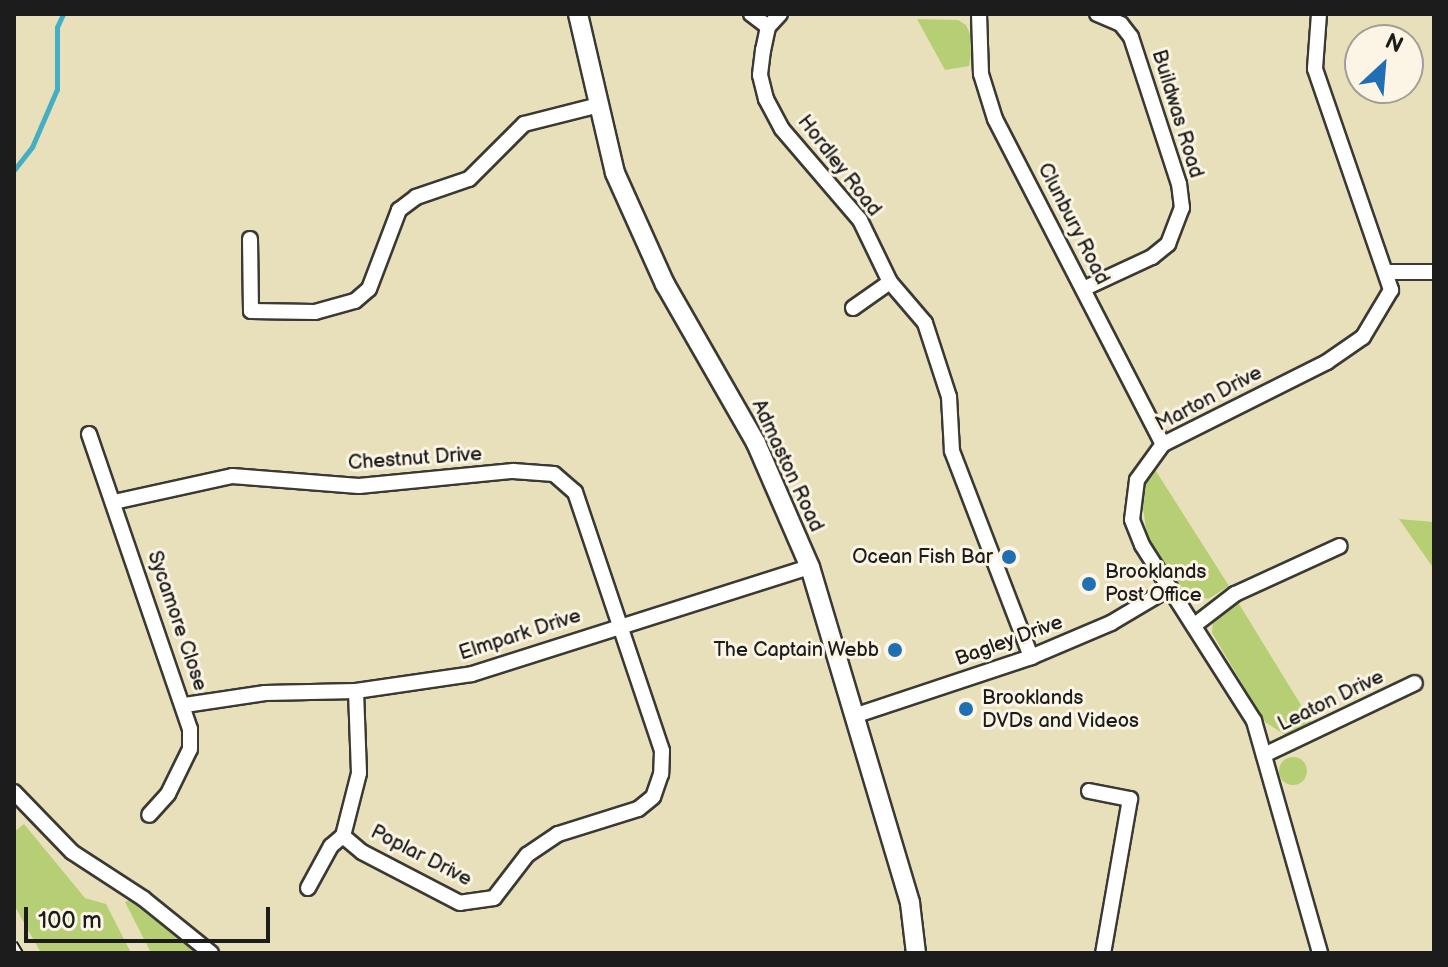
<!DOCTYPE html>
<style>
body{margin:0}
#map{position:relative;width:1448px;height:967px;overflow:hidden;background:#e8e0ba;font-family:"Balsamiq Sans",sans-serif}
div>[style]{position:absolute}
.green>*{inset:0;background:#b6cf74}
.round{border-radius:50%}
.stream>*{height:5px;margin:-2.5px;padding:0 2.5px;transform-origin:2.5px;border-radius:2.5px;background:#44afc3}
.roads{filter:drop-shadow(2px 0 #3b3934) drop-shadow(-2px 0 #3b3934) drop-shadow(0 2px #3b3934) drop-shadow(0 -2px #3b3934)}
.minor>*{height:14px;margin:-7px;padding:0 7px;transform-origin:7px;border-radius:7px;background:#fff}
.tertiary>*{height:18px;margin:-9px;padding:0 9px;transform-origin:9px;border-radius:9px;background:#fff}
.rail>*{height:8px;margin-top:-4px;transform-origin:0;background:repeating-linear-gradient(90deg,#fcf5e5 0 15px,#1c1c1c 0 30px);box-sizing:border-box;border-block:2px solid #1c1c1c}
.dots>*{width:22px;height:22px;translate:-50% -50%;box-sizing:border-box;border:4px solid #fcf5e5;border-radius:50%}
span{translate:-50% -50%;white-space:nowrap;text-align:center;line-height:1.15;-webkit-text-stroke:6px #fcf5e5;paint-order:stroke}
.street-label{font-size:20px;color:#1c1c1c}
.poi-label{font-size:20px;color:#1c1c1c}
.right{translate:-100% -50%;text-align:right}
.left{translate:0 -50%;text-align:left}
.frame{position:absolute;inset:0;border:16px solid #1c1c1c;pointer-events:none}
.north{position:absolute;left:1344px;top:24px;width:80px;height:80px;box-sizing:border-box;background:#fcf5e5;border:2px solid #a29e95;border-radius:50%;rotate:26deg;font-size:22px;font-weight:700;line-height:32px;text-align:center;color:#1c1c1c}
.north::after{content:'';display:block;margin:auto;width:28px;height:36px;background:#1f6fb2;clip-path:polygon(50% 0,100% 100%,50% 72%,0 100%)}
.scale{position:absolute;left:24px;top:907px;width:246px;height:36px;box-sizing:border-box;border:4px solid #1c1c1c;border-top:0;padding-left:10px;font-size:24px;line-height:28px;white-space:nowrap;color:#1c1c1c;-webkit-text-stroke:6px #fcf5e5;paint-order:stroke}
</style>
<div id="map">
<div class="green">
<i style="clip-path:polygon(917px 19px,958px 20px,966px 25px,973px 41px,969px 66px,945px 70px)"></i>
<i style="clip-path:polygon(1154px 468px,1229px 586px,1208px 599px,1185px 591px,1148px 541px,1141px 495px)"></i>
<i style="clip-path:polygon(1399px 519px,1434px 522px,1434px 569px)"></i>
<i style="clip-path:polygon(1236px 599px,1312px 723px,1285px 735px,1265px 722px,1212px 633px,1213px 618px)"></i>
<i class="round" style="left:1279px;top:757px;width:28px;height:28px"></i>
<i style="clip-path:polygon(24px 824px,85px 898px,106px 904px,131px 953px,41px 953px,14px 905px,14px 832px)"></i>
<i style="clip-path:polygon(132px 899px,173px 932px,195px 953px,151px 953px,125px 902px)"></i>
</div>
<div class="stream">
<i style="left:14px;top:170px;width:29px;rotate:-52deg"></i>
<i style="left:32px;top:147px;width:63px;rotate:-66.7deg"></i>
<i style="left:57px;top:89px;width:62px;rotate:-90deg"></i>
<i style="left:57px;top:27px;width:14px;rotate:-65deg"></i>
</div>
<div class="roads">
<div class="minor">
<i style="left:751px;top:14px;width:21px;rotate:37deg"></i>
<i style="left:780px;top:14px;width:18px;rotate:133deg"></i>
<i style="left:768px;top:27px;width:24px;rotate:102deg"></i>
<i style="left:763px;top:50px;width:25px;rotate:97deg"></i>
<i style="left:760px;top:75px;width:25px;rotate:76deg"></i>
<i style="left:766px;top:99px;width:34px;rotate:62deg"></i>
<i style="left:782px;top:129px;width:120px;rotate:49.4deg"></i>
<i style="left:860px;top:220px;width:69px;rotate:64.2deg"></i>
<i style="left:890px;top:282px;width:54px;rotate:49.5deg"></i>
<i style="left:925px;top:323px;width:78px;rotate:72deg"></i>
<i style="left:949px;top:397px;width:54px;rotate:86.8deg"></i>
<i style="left:952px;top:451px;width:221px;rotate:69deg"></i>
<i style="left:979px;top:14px;width:60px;rotate:88.1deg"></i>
<i style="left:981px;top:74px;width:47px;rotate:72.7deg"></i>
<i style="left:995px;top:119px;width:366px;rotate:62.7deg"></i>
<i style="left:1319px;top:14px;width:55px;rotate:94.2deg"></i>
<i style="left:1315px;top:69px;width:234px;rotate:71deg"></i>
<i style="left:1391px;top:290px;width:55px;rotate:120.8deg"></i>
<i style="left:1363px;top:337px;width:44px;rotate:145.2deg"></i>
<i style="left:1327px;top:362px;width:183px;rotate:153.4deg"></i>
<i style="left:1163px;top:444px;width:44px;rotate:125.8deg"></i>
<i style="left:1137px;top:480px;width:40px;rotate:97.1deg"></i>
<i style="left:1132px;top:520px;width:27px;rotate:68deg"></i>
<i style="left:1142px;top:545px;width:209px;rotate:57.5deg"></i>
<i style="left:1254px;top:721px;width:241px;rotate:74.1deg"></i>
<i style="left:250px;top:239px;width:72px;rotate:89.2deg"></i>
<i style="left:251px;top:311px;width:64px;rotate:0.9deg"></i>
<i style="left:315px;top:312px;width:41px;rotate:-15.4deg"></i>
<i style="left:355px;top:301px;width:18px;rotate:-41deg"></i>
<i style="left:369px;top:289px;width:85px;rotate:-69.2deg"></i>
<i style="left:399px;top:210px;width:21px;rotate:-37deg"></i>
<i style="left:416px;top:197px;width:56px;rotate:-18.8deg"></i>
<i style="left:469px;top:179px;width:78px;rotate:-45deg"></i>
<i style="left:524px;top:124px;width:77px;rotate:-14.2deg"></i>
<i style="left:1388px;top:272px;width:46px"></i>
<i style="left:1083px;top:289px;width:76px;rotate:-24.9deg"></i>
<i style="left:1152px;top:257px;width:21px;rotate:-39deg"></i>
<i style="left:1168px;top:244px;width:39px;rotate:-69deg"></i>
<i style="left:1182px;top:208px;width:24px;rotate:-97deg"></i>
<i style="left:1179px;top:184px;width:155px;rotate:-108.1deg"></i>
<i style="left:1131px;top:37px;width:16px;rotate:-128deg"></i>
<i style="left:1121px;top:24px;width:26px;rotate:-157deg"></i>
<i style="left:853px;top:308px;width:45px;rotate:-35.1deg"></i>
<i style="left:89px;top:434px;width:312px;rotate:71.1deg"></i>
<i style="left:190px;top:729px;width:20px;rotate:90deg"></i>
<i style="left:190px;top:749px;width:50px;rotate:116.1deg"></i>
<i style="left:168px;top:794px;width:28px;rotate:132deg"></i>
<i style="left:114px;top:502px;width:121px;rotate:-12.4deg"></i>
<i style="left:232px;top:476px;width:127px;rotate:4.5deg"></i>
<i style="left:359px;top:486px;width:155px;rotate:-5.6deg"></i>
<i style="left:513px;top:471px;width:41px;rotate:4.2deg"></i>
<i style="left:554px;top:474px;width:28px;rotate:41deg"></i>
<i style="left:575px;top:492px;width:273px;rotate:71.4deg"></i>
<i style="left:662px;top:751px;width:23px;rotate:92deg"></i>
<i style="left:661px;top:774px;width:24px;rotate:109deg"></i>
<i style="left:653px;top:797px;width:19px;rotate:141deg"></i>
<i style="left:638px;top:809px;width:84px;rotate:162.6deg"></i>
<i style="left:558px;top:834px;width:37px;rotate:146deg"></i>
<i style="left:527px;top:855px;width:54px;rotate:127.5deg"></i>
<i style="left:494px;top:898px;width:34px;rotate:172deg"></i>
<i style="left:460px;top:903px;width:110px;rotate:-152.5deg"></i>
<i style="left:362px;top:852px;width:25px;rotate:-140deg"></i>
<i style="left:343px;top:836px;width:65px;rotate:-75.7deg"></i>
<i style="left:359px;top:773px;width:82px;rotate:-92.1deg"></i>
<i style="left:1196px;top:624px;width:49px;rotate:-37.6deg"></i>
<i style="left:1235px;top:594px;width:115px;rotate:-24.6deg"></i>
<i style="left:185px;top:705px;width:81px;rotate:-8.5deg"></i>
<i style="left:265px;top:693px;width:91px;rotate:-1.3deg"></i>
<i style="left:356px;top:691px;width:117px;rotate:-8.3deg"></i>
<i style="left:472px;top:674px;width:355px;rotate:-17.6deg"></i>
<i style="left:854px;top:716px;width:187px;rotate:-18.4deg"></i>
<i style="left:1031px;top:657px;width:87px;rotate:-23deg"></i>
<i style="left:1111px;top:623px;width:69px;rotate:-30.7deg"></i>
<i style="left:1264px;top:755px;width:167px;rotate:-25.5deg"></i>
<i style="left:1089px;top:791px;width:42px;rotate:11deg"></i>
<i style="left:1130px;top:799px;width:156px;rotate:99.9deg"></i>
<i style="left:14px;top:792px;width:83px;rotate:46deg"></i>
<i style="left:72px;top:852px;width:86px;rotate:33.1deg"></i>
<i style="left:144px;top:899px;width:86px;rotate:38.9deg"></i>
<i style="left:308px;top:888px;width:48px;rotate:-61.3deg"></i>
<i style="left:331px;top:846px;width:16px;rotate:-40deg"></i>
</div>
<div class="tertiary">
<i style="left:578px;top:14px;width:163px;rotate:76.9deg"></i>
<i style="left:615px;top:173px;width:122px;rotate:65.8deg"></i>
<i style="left:665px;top:284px;width:183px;rotate:60.2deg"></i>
<i style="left:756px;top:443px;width:135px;rotate:66.5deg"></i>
<i style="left:810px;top:567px;width:351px;rotate:73.4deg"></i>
<i style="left:910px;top:903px;width:50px;rotate:83.2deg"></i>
</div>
</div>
<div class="rail">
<i style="left:14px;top:943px;width:12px;rotate:59deg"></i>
</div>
<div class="dots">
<i style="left:1009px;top:557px;background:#1f6fb2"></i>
<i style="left:1089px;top:584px;background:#1f6fb2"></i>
<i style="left:895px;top:650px;background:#1f6fb2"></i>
<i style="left:966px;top:709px;background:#1f6fb2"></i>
</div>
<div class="street-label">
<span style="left:1177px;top:114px;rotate:73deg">Buildwas Road</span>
<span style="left:839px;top:166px;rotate:52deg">Hordley Road</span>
<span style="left:1073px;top:224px;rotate:63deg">Clunbury Road</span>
<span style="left:1209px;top:399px;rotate:-28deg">Marton Drive</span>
<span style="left:415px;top:459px;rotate:-4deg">Chestnut Drive</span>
<span style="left:787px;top:466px;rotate:65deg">Admaston Road</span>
<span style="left:177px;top:621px;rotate:71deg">Sycamore Close</span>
<span style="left:520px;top:635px;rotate:-18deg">Elmpark Drive</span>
<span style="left:1009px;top:641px;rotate:-20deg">Bagley Drive</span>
<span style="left:1331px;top:701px;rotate:-26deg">Leaton Drive</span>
<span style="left:421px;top:856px;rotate:27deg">Poplar Drive</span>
</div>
<div class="poi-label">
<span class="right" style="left:993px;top:557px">Ocean Fish Bar</span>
<span class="left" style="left:1105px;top:584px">Brooklands<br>Post Office</span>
<span class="right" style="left:879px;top:650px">The Captain Webb</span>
<span class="left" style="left:982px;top:710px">Brooklands<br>DVDs and Videos</span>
</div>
<div class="frame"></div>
<div class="north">N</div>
<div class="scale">100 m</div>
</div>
